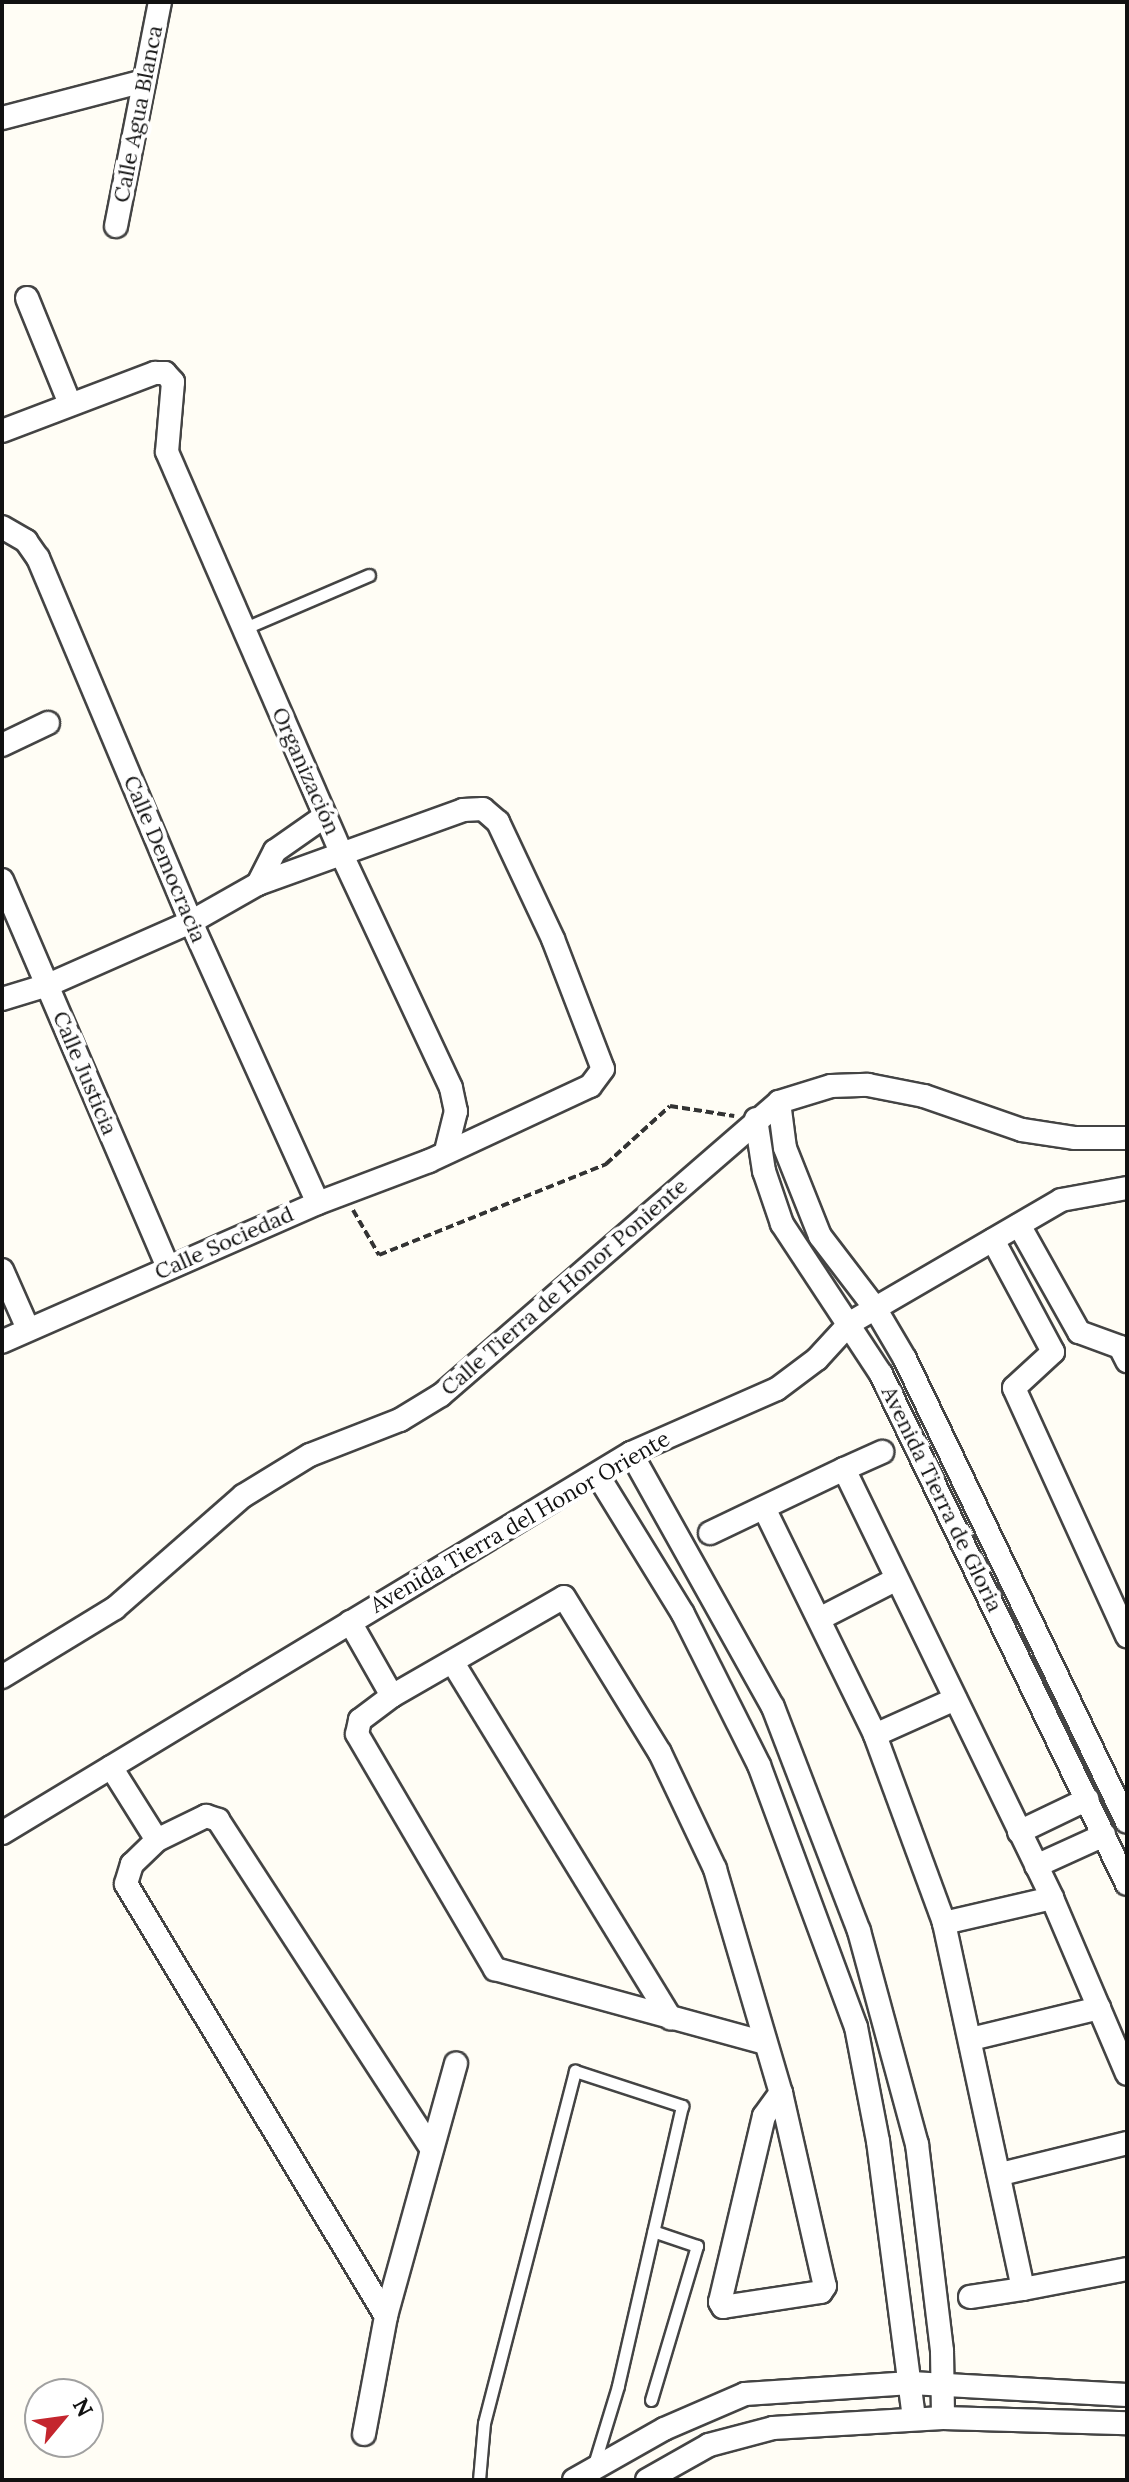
<!DOCTYPE html>
<meta charset="utf-8">
<style>
body{margin:0}
#map{position:relative;width:1129px;height:2482px;overflow:hidden;background:#fffdf5;font-family:Lora,serif}
div>[style]{position:absolute}
.path>*{height:4px;margin-top:-2px;transform-origin:0;background:repeating-linear-gradient(90deg,#333 0 8px,transparent 0 12px)}
.roads{filter:drop-shadow(2px 0 #444) drop-shadow(-2px 0 #444) drop-shadow(0 2px #444) drop-shadow(0 -2px #444)}
.lane>*{height:11px;margin:-5.5px;padding:0 5.5px;transform-origin:5.5px;border-radius:5.5px;background:#fff}
.street>*{height:22px;margin:-11px;padding:0 11px;transform-origin:11px;border-radius:11px;background:#fff}
span{translate:-50% -50%;white-space:nowrap;text-align:center;line-height:1.15;-webkit-text-stroke:8px #fff;paint-order:stroke}
.street-label{font-size:22px;color:#111}
.frame{position:absolute;inset:0;border:4px solid #111;pointer-events:none}
.north{position:absolute;left:24px;top:2378px;width:80px;height:80px;box-sizing:border-box;background:#fff;border:2px solid #a0a0a0;border-radius:50%;rotate:61deg;font-size:22px;font-weight:700;line-height:32px;text-align:center;color:#111}
.north::after{content:'';display:block;margin:auto;width:28px;height:36px;background:#c4262e;clip-path:polygon(50% 0,100% 100%,50% 72%,0 100%)}
</style>
<div id="map">
<div class="path">
<i style="left:353px;top:1210px;width:52px;rotate:60deg"></i>
<i style="left:379px;top:1255px;width:245px;rotate:-21.8deg"></i>
<i style="left:606px;top:1164px;width:86px;rotate:-42.2deg"></i>
<i style="left:670px;top:1106px;width:65px;rotate:8.9deg"></i>
</div>
<div class="roads">
<div class="lane">
<i style="left:243px;top:629px;width:137px;rotate:-23.2deg"></i>
<i style="left:651px;top:2400px;width:161px;rotate:-73.4deg"></i>
<i style="left:697px;top:2246px;width:46px;rotate:-161.2deg"></i>
<i style="left:479px;top:2480px;width:57px;rotate:-85deg"></i>
<i style="left:484px;top:2423px;width:364px;rotate:-75.5deg"></i>
<i style="left:575px;top:2071px;width:113px;rotate:18.1deg"></i>
<i style="left:682px;top:2106px;width:287px;rotate:102.9deg"></i>
<i style="left:618px;top:2386px;width:86px;rotate:107deg"></i>
</div>
<div class="street">
<i style="left:2px;top:118px;width:147px;rotate:-14.6deg"></i>
<i style="left:116px;top:226px;width:228px;rotate:-78.9deg"></i>
<i style="left:27px;top:298px;width:114px;rotate:67.9deg"></i>
<i style="left:2px;top:431px;width:164px;rotate:-20.8deg"></i>
<i style="left:155px;top:373px;width:10px"></i>
<i style="left:165px;top:373px;width:12px;rotate:48deg"></i>
<i style="left:173px;top:382px;width:70px;rotate:94.9deg"></i>
<i style="left:167px;top:452px;width:439px;rotate:66.5deg"></i>
<i style="left:342px;top:855px;width:257px;rotate:64.9deg"></i>
<i style="left:451px;top:1088px;width:24px;rotate:78deg"></i>
<i style="left:456px;top:1111px;width:38px;rotate:104deg"></i>
<i style="left:2px;top:527px;width:28px;rotate:30deg"></i>
<i style="left:26px;top:541px;width:21px;rotate:55deg"></i>
<i style="left:38px;top:558px;width:395px;rotate:67.2deg"></i>
<i style="left:191px;top:922px;width:308px;rotate:65.7deg"></i>
<i style="left:2px;top:745px;width:51px;rotate:-25.6deg"></i>
<i style="left:2px;top:880px;width:422px;rotate:66.8deg"></i>
<i style="left:258px;top:884px;width:37px;rotate:-63deg"></i>
<i style="left:275px;top:851px;width:61px;rotate:-35deg"></i>
<i style="left:2px;top:999px;width:48px;rotate:-16.9deg"></i>
<i style="left:48px;top:985px;width:156px;rotate:-23.8deg"></i>
<i style="left:191px;top:922px;width:77px;rotate:-29.6deg"></i>
<i style="left:258px;top:884px;width:218px;rotate:-19.8deg"></i>
<i style="left:463px;top:810px;width:20px;rotate:-3deg"></i>
<i style="left:483px;top:809px;width:20px;rotate:41deg"></i>
<i style="left:498px;top:822px;width:129px;rotate:64.8deg"></i>
<i style="left:553px;top:939px;width:139px;rotate:69deg"></i>
<i style="left:603px;top:1069px;width:21px;rotate:127deg"></i>
<i style="left:590px;top:1086px;width:178px;rotate:155deg"></i>
<i style="left:429px;top:1161px;width:119px;rotate:159.3deg"></i>
<i style="left:318px;top:1203px;width:345px;rotate:156.3deg"></i>
<i style="left:779px;top:1102px;width:46px;rotate:82.6deg"></i>
<i style="left:785px;top:1148px;width:95px;rotate:68.3deg"></i>
<i style="left:820px;top:1236px;width:91px;rotate:52.6deg"></i>
<i style="left:875px;top:1308px;width:59px;rotate:59.5deg"></i>
<i style="left:905px;top:1359px;width:513px;rotate:64.38deg"></i>
<i style="left:756px;top:1119px;width:53px;rotate:81.3deg"></i>
<i style="left:764px;top:1171px;width:56px;rotate:71.2deg"></i>
<i style="left:782px;top:1224px;width:180px;rotate:56.6deg"></i>
<i style="left:881px;top:1374px;width:566px;rotate:64.25deg"></i>
<i style="left:1019px;top:1225px;width:123px;rotate:60.7deg"></i>
<i style="left:1079px;top:1332px;width:44px;rotate:20.1deg"></i>
<i style="left:1120px;top:1347px;width:16px;rotate:63deg"></i>
<i style="left:993px;top:1240px;width:127px;rotate:61.8deg"></i>
<i style="left:1053px;top:1352px;width:53px;rotate:137.3deg"></i>
<i style="left:1014px;top:1388px;width:273px;rotate:65.5deg"></i>
<i style="left:2px;top:1270px;width:64px;rotate:66.2deg"></i>
<i style="left:631px;top:1453px;width:291px;rotate:60.8deg"></i>
<i style="left:773px;top:1707px;width:240px;rotate:69deg"></i>
<i style="left:859px;top:1931px;width:221px;rotate:74.8deg"></i>
<i style="left:917px;top:2144px;width:209px;rotate:83.1deg"></i>
<i style="left:942px;top:2351px;width:67px;rotate:89.1deg"></i>
<i style="left:844px;top:1469px;width:42px;rotate:-24.1deg"></i>
<i style="left:597px;top:1474px;width:164px;rotate:58.4deg"></i>
<i style="left:683px;top:1614px;width:169px;rotate:63.3deg"></i>
<i style="left:759px;top:1765px;width:279px;rotate:69.7deg"></i>
<i style="left:856px;top:2027px;width:116px;rotate:79.1deg"></i>
<i style="left:878px;top:2141px;width:280px;rotate:82.6deg"></i>
<i style="left:764px;top:1508px;width:253px;rotate:63.9deg"></i>
<i style="left:875px;top:1735px;width:200px;rotate:69.8deg"></i>
<i style="left:944px;top:1923px;width:374px;rotate:77.8deg"></i>
<i style="left:1023px;top:2289px;width:106px;rotate:-10.9deg"></i>
<i style="left:710px;top:1533px;width:148px;rotate:-25.5deg"></i>
<i style="left:844px;top:1469px;width:477px;rotate:64.1deg"></i>
<i style="left:1052px;top:1898px;width:191px;rotate:66.9deg"></i>
<i style="left:821px;top:1618px;width:85px;rotate:-27.2deg"></i>
<i style="left:350px;top:1622px;width:85px;rotate:60.4deg"></i>
<i style="left:392px;top:1696px;width:40px;rotate:143deg"></i>
<i style="left:360px;top:1720px;width:14px;rotate:102deg"></i>
<i style="left:357px;top:1734px;width:273px;rotate:59.6deg"></i>
<i style="left:495px;top:1969px;width:280px;rotate:15.3deg"></i>
<i style="left:453px;top:1663px;width:417px;rotate:58.5deg"></i>
<i style="left:2px;top:1677px;width:132px;rotate:-31.4deg"></i>
<i style="left:115px;top:1608px;width:170px;rotate:-41.2deg"></i>
<i style="left:243px;top:1496px;width:79px;rotate:-31.5deg"></i>
<i style="left:310px;top:1455px;width:97px;rotate:-21.3deg"></i>
<i style="left:400px;top:1420px;width:48px;rotate:-31.4deg"></i>
<i style="left:441px;top:1395px;width:447px;rotate:-40.9deg"></i>
<i style="left:779px;top:1102px;width:54px;rotate:-17.1deg"></i>
<i style="left:831px;top:1086px;width:37px;rotate:-2deg"></i>
<i style="left:868px;top:1085px;width:57px;rotate:11.1deg"></i>
<i style="left:924px;top:1096px;width:104px;rotate:19.1deg"></i>
<i style="left:1022px;top:1130px;width:54px;rotate:8.6deg"></i>
<i style="left:1075px;top:1138px;width:52px"></i>
<i style="left:392px;top:1696px;width:198px;rotate:-29.9deg"></i>
<i style="left:564px;top:1597px;width:183px;rotate:58.4deg"></i>
<i style="left:660px;top:1753px;width:128px;rotate:64.6deg"></i>
<i style="left:715px;top:1869px;width:234px;rotate:73.6deg"></i>
<i style="left:781px;top:2093px;width:198px;rotate:77.2deg"></i>
<i style="left:825px;top:2286px;width:7px;rotate:124deg"></i>
<i style="left:821px;top:2292px;width:99px;rotate:171.3deg"></i>
<i style="left:723px;top:2307px;width:6px;rotate:-121deg"></i>
<i style="left:720px;top:2302px;width:191px;rotate:-76.7deg"></i>
<i style="left:764px;top:2116px;width:29px;rotate:-54deg"></i>
<i style="left:875px;top:1735px;width:88px;rotate:-24.2deg"></i>
<i style="left:111px;top:1767px;width:86px;rotate:57.8deg"></i>
<i style="left:157px;top:1840px;width:35px;rotate:136deg"></i>
<i style="left:132px;top:1864px;width:21px;rotate:107deg"></i>
<i style="left:126px;top:1884px;width:504px;rotate:58.96deg"></i>
<i style="left:1019px;top:1832px;width:76px;rotate:-25.6deg"></i>
<i style="left:2px;top:1833px;width:735px;rotate:-31.14deg"></i>
<i style="left:631px;top:1453px;width:159px;rotate:-23.7deg"></i>
<i style="left:777px;top:1389px;width:50px;rotate:-36.9deg"></i>
<i style="left:817px;top:1359px;width:49px;rotate:-47.5deg"></i>
<i style="left:850px;top:1323px;width:244px;rotate:-30.2deg"></i>
<i style="left:1061px;top:1200px;width:67px;rotate:-10.3deg"></i>
<i style="left:157px;top:1840px;width:55px;rotate:-26.1deg"></i>
<i style="left:206px;top:1816px;width:13px;rotate:18deg"></i>
<i style="left:218px;top:1820px;width:392px;rotate:57deg"></i>
<i style="left:1036px;top:1866px;width:75px;rotate:-24.5deg"></i>
<i style="left:944px;top:1923px;width:111px;rotate:-13deg"></i>
<i style="left:971px;top:2039px;width:132px;rotate:-13.6deg"></i>
<i style="left:1001px;top:2174px;width:130px;rotate:-13.8deg"></i>
<i style="left:970px;top:2297px;width:54px;rotate:-8.6deg"></i>
<i style="left:364px;top:2434px;width:120px;rotate:-79.4deg"></i>
<i style="left:386px;top:2316px;width:262px;rotate:-74.5deg"></i>
<i style="left:574px;top:2480px;width:103px;rotate:-29.5deg"></i>
<i style="left:664px;top:2429px;width:88px;rotate:-23.4deg"></i>
<i style="left:745px;top:2394px;width:166px;rotate:-3.8deg"></i>
<i style="left:911px;top:2383px;width:216px;rotate:3.2deg"></i>
<i style="left:647px;top:2480px;width:71px;rotate:-29.4deg"></i>
<i style="left:709px;top:2445px;width:66px;rotate:-14.9deg"></i>
<i style="left:773px;top:2428px;width:170px;rotate:-3.4deg"></i>
<i style="left:943px;top:2418px;width:184px;rotate:1.6deg"></i>
</div>
</div>
<div class="street-label">
<span style="left:138px;top:114px;rotate:-79deg">Calle Agua Blanca</span>
<span style="left:306px;top:771px;rotate:66deg">Organización</span>
<span style="left:165px;top:859px;rotate:67deg">Calle Democracia</span>
<span style="left:85px;top:1073px;rotate:67deg">Calle Justicia</span>
<span style="left:224px;top:1243px;rotate:-24deg">Calle Sociedad</span>
<span style="left:564px;top:1287px;rotate:-41deg">Calle Tierra de Honor Poniente</span>
<span style="left:942px;top:1499px;rotate:64deg">Avenida Tierra de Gloria</span>
<span style="left:520px;top:1522px;rotate:-30deg">Avenida Tierra del Honor Oriente</span>
</div>
<div class="frame"></div>
<div class="north">N</div>
</div>
